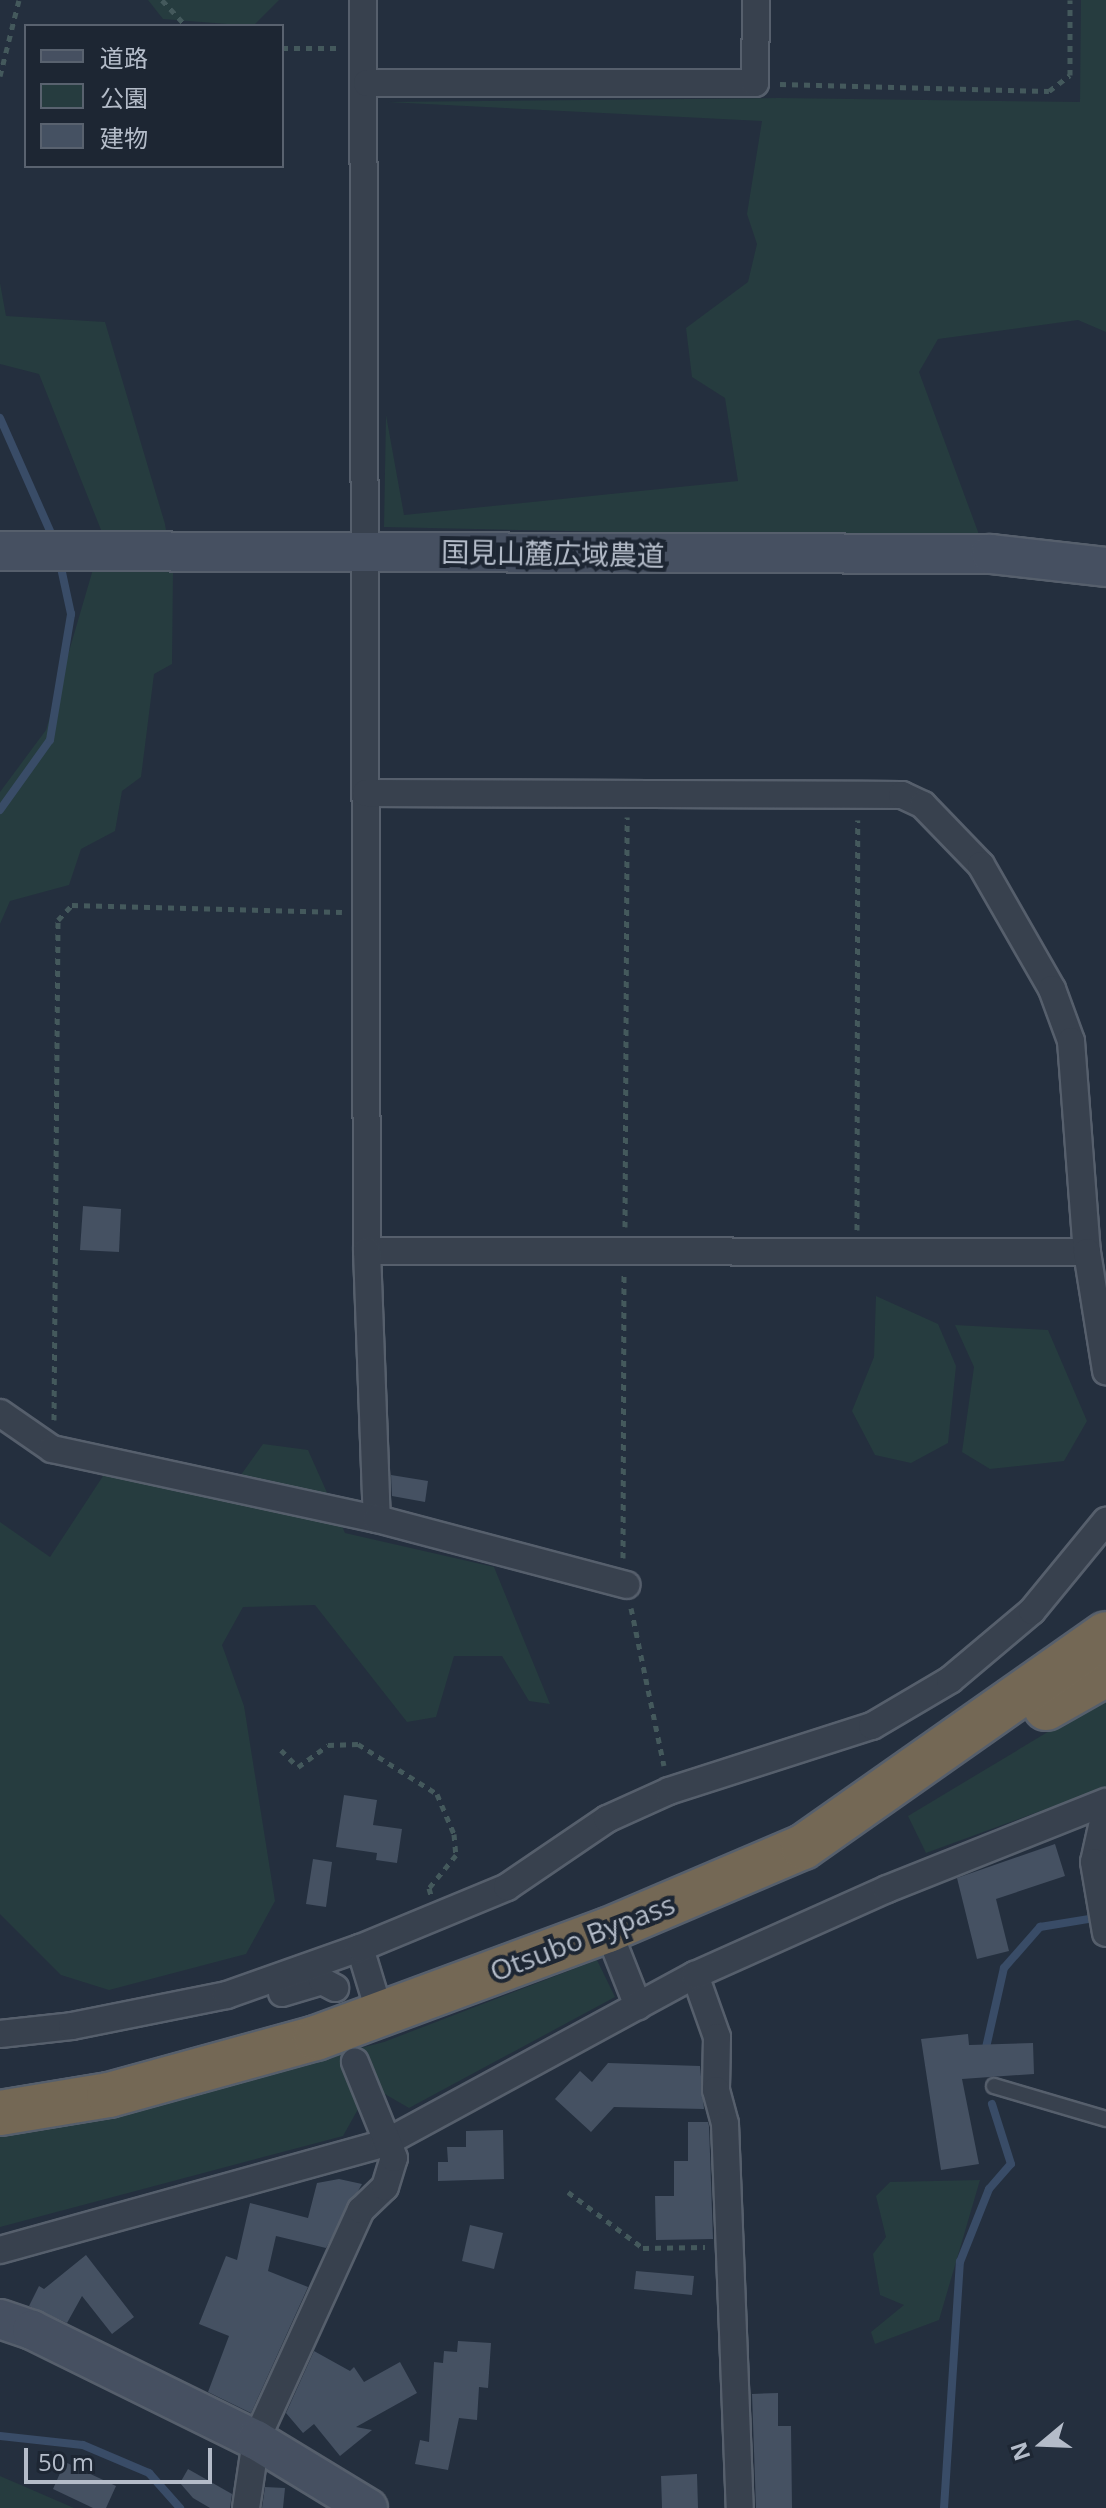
<!DOCTYPE html>
<meta charset="utf-8">
<style>
body{margin:0}
#map{position:relative;width:1106px;height:2508px;overflow:hidden;background:#242f3e;font-family:"Open Sans","Noto Sans JP",sans-serif}
div>[style]{position:absolute}
.green>*{inset:0;background:#263c3f}
.stream>*{height:8px;margin:-4px;padding:0 4px;transform-origin:4px;border-radius:4px;background:#394c67}
.building>*{inset:0;background:#455162}
.path>*{height:5px;margin-top:-2.5px;transform-origin:0;background:repeating-linear-gradient(90deg,#44595c 0 6px,transparent 0 12px)}
.roads{filter:drop-shadow(2px 0 #565f6c) drop-shadow(-2px 0 #565f6c) drop-shadow(0 2px #565f6c) drop-shadow(0 -2px #565f6c)}
.lane>*{height:14px;margin:-7px;padding:0 7px;transform-origin:7px;border-radius:7px;background:#38414e}
.street>*{height:26px;margin:-13px;padding:0 13px;transform-origin:13px;border-radius:13px;background:#38414e}
.secondary>*{height:38px;margin:-19px;padding:0 19px;transform-origin:19px;border-radius:19px;background:#465061}
.highway>*{height:44px;margin:-22px;padding:0 22px;transform-origin:22px;border-radius:22px;background:#746855}
span{translate:-50% -50%;white-space:nowrap;text-align:center;line-height:1.15;-webkit-text-stroke:8px #1d2633;paint-order:stroke}
.street-label{font-size:28px;color:#b4bcc9}
.legend{position:absolute;left:24px;top:24px;width:260px;height:144px;box-sizing:border-box;background:#1d2633;border:2px solid #59626f;margin:0;padding:10px 14px;list-style:none;font-size:24px;color:#b4bcc9}
.legend li{display:flex;align-items:center;gap:16px;height:40px}
.legend b{width:40px;border:2px solid #59626f}
.north{position:absolute;left:1002px;top:2404px;width:80px;height:80px;-webkit-text-stroke:6px #1d2633;paint-order:stroke;rotate:251deg;font-size:22px;font-weight:700;line-height:32px;text-align:center;color:#b4bcc9}
.north::after{content:'';display:block;margin:auto;width:28px;height:36px;background:#b4bcc9;clip-path:polygon(50% 0,100% 100%,50% 72%,0 100%)}
.scale{position:absolute;left:24px;top:2448px;width:188px;height:36px;box-sizing:border-box;border:4px solid #b4bcc9;border-top:0;padding-left:10px;font-size:24px;line-height:28px;white-space:nowrap;color:#b4bcc9;-webkit-text-stroke:6px #1d2633;paint-order:stroke}
</style>
<div id="map">
<div class="green">
<i style="clip-path:polygon(148px 0,279px 0,253px 26px,163px 19px)"></i>
<i style="clip-path:polygon(1081px 0,1106px 0,1106px 332px,1078px 320px,938px 339px,919px 372px,981px 540px,384px 527px,386px 415px,404px 515px,738px 481px,725px 398px,692px 377px,686px 328px,748px 282px,757px 244px,747px 214px,762px 121px,387px 102px,778px 98px,1080px 102px)"></i>
<i style="clip-path:polygon(0 283px,6px 316px,105px 322px,165px 524px,173px 572px,172px 664px,154px 674px,141px 777px,122px 791px,115px 831px,81px 849px,69px 885px,10px 901px,0 924px,0 792px,46px 730px,103px 535px,39px 374px,0 364px)"></i>
<i style="clip-path:polygon(876px 1296px,938px 1324px,956px 1366px,948px 1443px,911px 1463px,875px 1455px,852px 1411px,874px 1357px)"></i>
<i style="clip-path:polygon(955px 1325px,1048px 1330px,1087px 1421px,1064px 1461px,990px 1469px,962px 1452px,974px 1367px)"></i>
<i style="clip-path:polygon(263px 1444px,308px 1450px,345px 1533px,494px 1567px,550px 1704px,529px 1701px,502px 1656px,454px 1656px,436px 1717px,407px 1722px,315px 1605px,243px 1607px,222px 1645px,244px 1706px,275px 1901px,246px 1954px,109px 1990px,61px 1975px,0 1914px,0 1522px,50px 1557px,105px 1473px,223px 1500px)"></i>
<i style="clip-path:polygon(1106px 1697px,1106px 1787px,926px 1853px,908px 1816px)"></i>
<i style="clip-path:polygon(597px 1960px,615px 1997px,409px 2108px,371px 2086px,343px 2136px,0 2227px,0 2133px,109px 2113px,384px 2042px)"></i>
<i style="clip-path:polygon(980px 2180px,939px 2320px,875px 2344px,871px 2332px,904px 2305px,880px 2295px,873px 2254px,886px 2237px,876px 2196px,890px 2182px)"></i>
<i style="clip-path:polygon(0 2476px,74px 2508px,0 2508px)"></i>
</div>
<div class="stream">
<i style="left:0;top:418px;width:136px;rotate:66.1deg"></i>
<i style="left:0;top:810px;width:86px;rotate:-54.5deg"></i>
<i style="left:50px;top:740px;width:128px;rotate:-80.5deg"></i>
<i style="left:71px;top:614px;width:52px;rotate:-102.2deg"></i>
<i style="left:985px;top:2052px;width:86px;rotate:-77.3deg"></i>
<i style="left:1004px;top:1968px;width:55px;rotate:-48.7deg"></i>
<i style="left:1040px;top:1927px;width:50px;rotate:-9.3deg"></i>
<i style="left:0;top:2436px;width:83px;rotate:6.2deg"></i>
<i style="left:83px;top:2445px;width:72px;rotate:23deg"></i>
<i style="left:149px;top:2473px;width:47px;rotate:48.5deg"></i>
<i style="left:944px;top:2508px;width:247px;rotate:-86.3deg"></i>
<i style="left:960px;top:2262px;width:79px;rotate:-68.3deg"></i>
<i style="left:989px;top:2189px;width:33px;rotate:-49deg"></i>
<i style="left:1011px;top:2164px;width:63px;rotate:-107.6deg"></i>
</div>
<div class="building">
<i style="clip-path:polygon(83px 1206px,121px 1209px,119px 1252px,80px 1250px)"></i>
<i style="clip-path:polygon(391px 1475px,428px 1481px,425px 1502px,392px 1496px)"></i>
<i style="clip-path:polygon(344px 1795px,377px 1800px,373px 1825px,402px 1829px,397px 1863px,376px 1860px,377px 1853px,336px 1847px)"></i>
<i style="clip-path:polygon(1055px 1844px,1065px 1876px,996px 1899px,1009px 1951px,977px 1959px,957px 1878px)"></i>
<i style="clip-path:polygon(313px 1859px,332px 1862px,326px 1907px,306px 1904px)"></i>
<i style="clip-path:polygon(968px 2034px,969px 2045px,1033px 2043px,1034px 2074px,962px 2079px,979px 2164px,941px 2170px,921px 2039px)"></i>
<i style="clip-path:polygon(608px 2063px,700px 2066px,704px 2109px,614px 2107px,591px 2132px,555px 2099px,580px 2071px,592px 2082px)"></i>
<i style="clip-path:polygon(688px 2122px,708px 2122px,709px 2126px,713px 2239px,656px 2240px,655px 2196px,674px 2196px,674px 2161px,688px 2161px)"></i>
<i style="clip-path:polygon(503px 2130px,504px 2179px,438px 2181px,438px 2162px,448px 2162px,447px 2147px,466px 2147px,466px 2131px)"></i>
<i style="clip-path:polygon(339px 2179px,362px 2184px,326px 2248px,276px 2236px,268px 2271px,308px 2287px,251px 2413px,208px 2392px,229px 2336px,199px 2324px,226px 2256px,237px 2260px,250px 2203px,308px 2218px,317px 2183px)"></i>
<i style="clip-path:polygon(470px 2225px,503px 2233px,494px 2269px,462px 2261px)"></i>
<i style="clip-path:polygon(86px 2255px,134px 2317px,112px 2334px,82px 2296px,67px 2323px,29px 2306px,39px 2286px,44px 2289px)"></i>
<i style="clip-path:polygon(636px 2271px,694px 2276px,692px 2295px,634px 2289px)"></i>
<i style="clip-path:polygon(458px 2341px,491px 2343px,488px 2388px,479px 2387px,477px 2420px,459px 2418px,448px 2470px,415px 2464px,420px 2440px,429px 2442px,434px 2362px,443px 2363px,444px 2351px,457px 2352px)"></i>
<i style="clip-path:polygon(314px 2351px,350px 2371px,354px 2367px,364px 2382px,400px 2362px,417px 2393px,356px 2427px,372px 2430px,340px 2456px,314px 2424px,303px 2433px,286px 2413px)"></i>
<i style="clip-path:polygon(778px 2393px,778px 2426px,791px 2426px,792px 2508px,756px 2508px,752px 2394px)"></i>
<i style="clip-path:polygon(65px 2462px,116px 2486px,106px 2508px,93px 2508px,53px 2489px)"></i>
<i style="clip-path:polygon(188px 2469px,232px 2494px,230px 2508px,210px 2508px,193px 2498px,180px 2483px)"></i>
<i style="clip-path:polygon(697px 2474px,698px 2508px,662px 2508px,661px 2476px)"></i>
<i style="clip-path:polygon(265px 2487px,285px 2488px,283px 2508px,262px 2508px)"></i>
</div>
<div class="path">
<i style="left:162px;top:0;width:35px;rotate:47deg"></i>
<i style="left:282px;top:48px;width:58px"></i>
<i style="left:0;top:76px;width:78px;rotate:-76deg"></i>
<i style="left:780px;top:84px;width:269px;rotate:1.5deg"></i>
<i style="left:1049px;top:91px;width:26px;rotate:-37deg"></i>
<i style="left:1070px;top:75px;width:75px;rotate:-90deg"></i>
<i style="left:625px;top:1227px;width:410px;rotate:-89.7deg"></i>
<i style="left:857px;top:1230px;width:410px;rotate:-89.9deg"></i>
<i style="left:54px;top:1420px;width:500px;rotate:-89.54deg"></i>
<i style="left:58px;top:920px;width:21px;rotate:-47deg"></i>
<i style="left:72px;top:905px;width:270px;rotate:1.5deg"></i>
<i style="left:623px;top:1558px;width:285px;rotate:-89.8deg"></i>
<i style="left:631px;top:1608px;width:161px;rotate:78.2deg"></i>
<i style="left:281px;top:1750px;width:24px;rotate:45deg"></i>
<i style="left:298px;top:1767px;width:37px;rotate:-36deg"></i>
<i style="left:328px;top:1745px;width:30px;rotate:-2deg"></i>
<i style="left:358px;top:1744px;width:93px;rotate:32.3deg"></i>
<i style="left:437px;top:1794px;width:43px;rotate:67deg"></i>
<i style="left:454px;top:1834px;width:21px;rotate:85deg"></i>
<i style="left:456px;top:1855px;width:43px;rotate:129.3deg"></i>
<i style="left:429px;top:1888px;width:7px;rotate:74deg"></i>
<i style="left:568px;top:2192px;width:94px;rotate:36.7deg"></i>
<i style="left:643px;top:2248px;width:62px;rotate:-0.9deg"></i>
</div>
<div class="roads">
<div class="lane">
<i style="left:994px;top:2086px;width:117px;rotate:16.4deg"></i>
</div>
<div class="street">
<i style="left:363px;top:0;width:1251px;rotate:89.82deg"></i>
<i style="left:367px;top:1251px;width:720px;rotate:0.08deg"></i>
<i style="left:367px;top:83px;width:388px"></i>
<i style="left:755px;top:83px;width:83px;rotate:-89.3deg"></i>
<i style="left:366px;top:793px;width:536px;rotate:0.21deg"></i>
<i style="left:902px;top:795px;width:23px;rotate:25deg"></i>
<i style="left:923px;top:805px;width:83px;rotate:46deg"></i>
<i style="left:981px;top:865px;width:143px;rotate:60.2deg"></i>
<i style="left:1052px;top:989px;width:55px;rotate:69.9deg"></i>
<i style="left:1071px;top:1041px;width:212px;rotate:85.7deg"></i>
<i style="left:1087px;top:1252px;width:121px;rotate:80.9deg"></i>
<i style="left:367px;top:1251px;width:268px;rotate:87.9deg"></i>
<i style="left:0;top:1413px;width:63px;rotate:34.7deg"></i>
<i style="left:52px;top:1449px;width:332px;rotate:12.2deg"></i>
<i style="left:377px;top:1519px;width:258px;rotate:14.8deg"></i>
<i style="left:1106px;top:1808px;width:55px;rotate:102.5deg"></i>
<i style="left:1094px;top:1862px;width:72px;rotate:80.4deg"></i>
<i style="left:608px;top:1930px;width:82px;rotate:68.5deg"></i>
<i style="left:360px;top:1948px;width:69px;rotate:73.1deg"></i>
<i style="left:695px;top:1975px;width:66px;rotate:70.5deg"></i>
<i style="left:717px;top:2037px;width:53px;rotate:91.1deg"></i>
<i style="left:716px;top:2090px;width:35px;rotate:75deg"></i>
<i style="left:725px;top:2124px;width:384px;rotate:87.8deg"></i>
<i style="left:282px;top:1993px;width:42px;rotate:-16.7deg"></i>
<i style="left:322px;top:1981px;width:15px;rotate:28deg"></i>
<i style="left:0;top:2034px;width:72px;rotate:-6.3deg"></i>
<i style="left:72px;top:2026px;width:158px;rotate:-11.3deg"></i>
<i style="left:227px;top:1995px;width:141px;rotate:-19.5deg"></i>
<i style="left:360px;top:1948px;width:159px;rotate:-22.5deg"></i>
<i style="left:507px;top:1887px;width:121px;rotate:-34.2deg"></i>
<i style="left:607px;top:1819px;width:68px;rotate:-24.3deg"></i>
<i style="left:669px;top:1791px;width:213px;rotate:-17.8deg"></i>
<i style="left:872px;top:1726px;width:91px;rotate:-30.5deg"></i>
<i style="left:950px;top:1680px;width:107px;rotate:-40.1deg"></i>
<i style="left:1032px;top:1611px;width:117px;rotate:-50.6deg"></i>
<i style="left:0;top:2250px;width:400px;rotate:-15.5deg"></i>
<i style="left:385px;top:2143px;width:353px;rotate:-28.5deg"></i>
<i style="left:695px;top:1975px;width:210px;rotate:-24.1deg"></i>
<i style="left:887px;top:1889px;width:236px;rotate:-21.7deg"></i>
<i style="left:246px;top:2508px;width:69px;rotate:-81.6deg"></i>
<i style="left:256px;top:2440px;width:253px;rotate:-65.5deg"></i>
<i style="left:361px;top:2210px;width:33px;rotate:-44deg"></i>
<i style="left:385px;top:2187px;width:30px;rotate:-73deg"></i>
<i style="left:394px;top:2158px;width:104px;rotate:-112.1deg"></i>
</div>
<div class="secondary">
<i style="left:0;top:551px;width:991px;rotate:0.17deg"></i>
<i style="left:991px;top:554px;width:116px;rotate:6.4deg"></i>
<i style="left:0;top:2319px;width:34px;rotate:19deg"></i>
<i style="left:32px;top:2330px;width:250px;rotate:26.2deg"></i>
<i style="left:256px;top:2440px;width:131px;rotate:31.3deg"></i>
</div>
<div class="highway">
<i style="left:1046px;top:1708px;width:69px;rotate:-29.5deg"></i>
<i style="left:0;top:2113px;width:110px;rotate:-9.4deg"></i>
<i style="left:109px;top:2095px;width:215px;rotate:-15.4deg"></i>
<i style="left:316px;top:2038px;width:311px;rotate:-20.3deg"></i>
<i style="left:608px;top:1930px;width:212px;rotate:-23.1deg"></i>
<i style="left:803px;top:1847px;width:370px;rotate:-35.1deg"></i>
</div>
</div>
<div class="street-label">
<span style="left:553px;top:553px;rotate:1deg">国見山麓広域農道</span>
<span style="left:582px;top:1937px;rotate:-21deg">Otsubo Bypass</span>
</div>
<ul class="legend">
<li><b style="height:10px;background:#465061"></b>道路</li>
<li><b style="height:22px;background:#263c3f"></b>公園</li>
<li><b style="height:22px;background:#455162"></b>建物</li>
</ul>
<div class="north">N</div>
<div class="scale">50 m</div>
</div>
